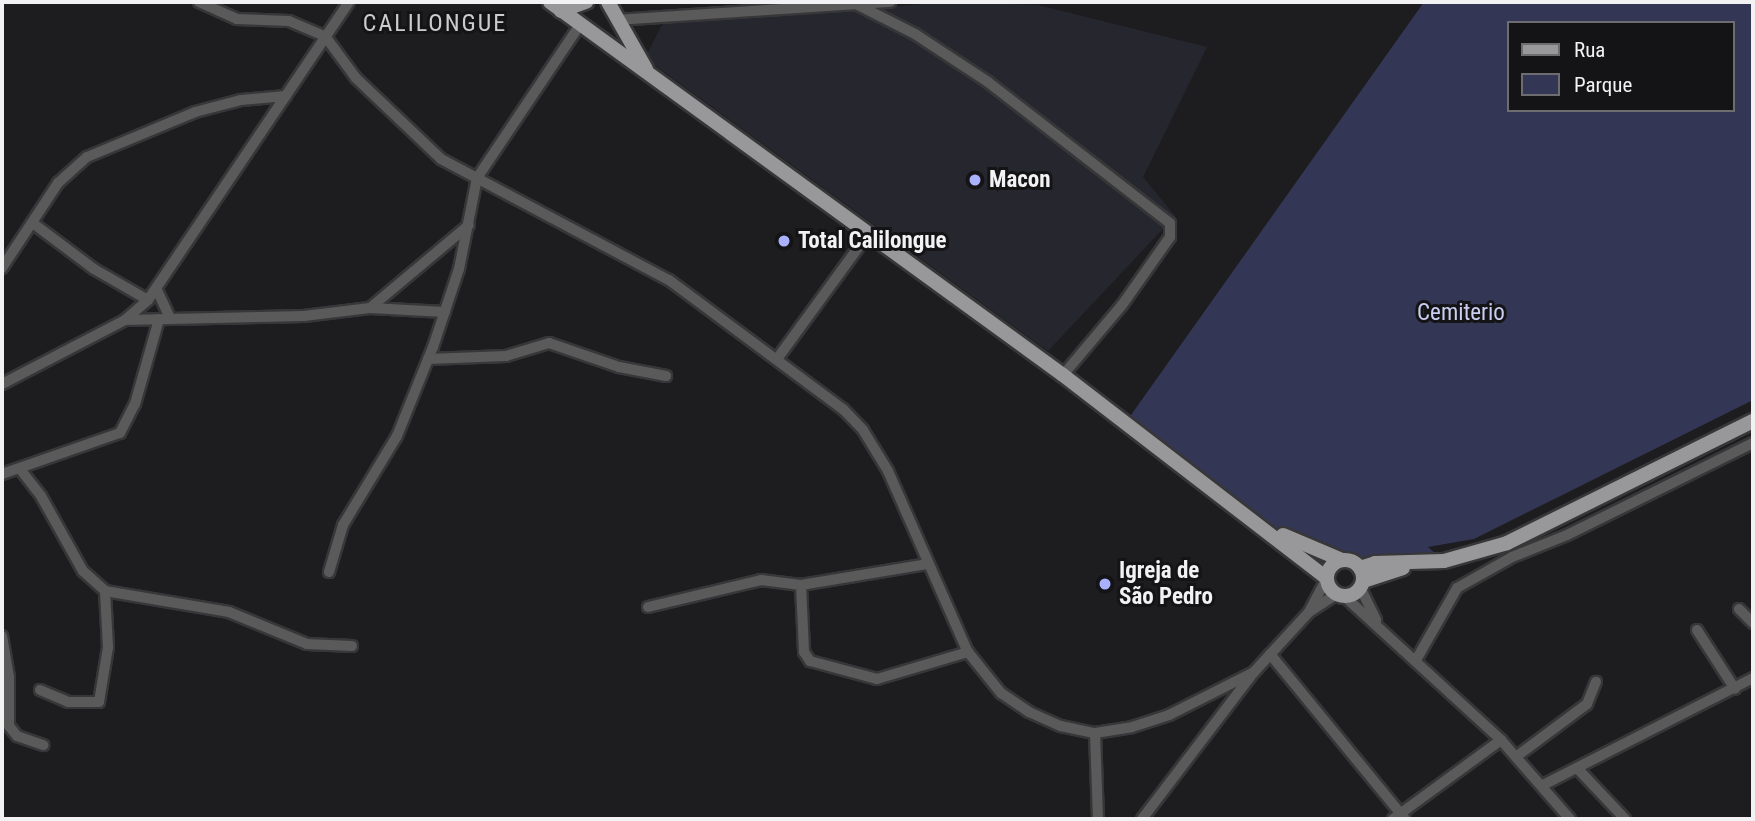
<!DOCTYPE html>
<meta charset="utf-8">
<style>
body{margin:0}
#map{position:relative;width:1755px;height:821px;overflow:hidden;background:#1d1d1f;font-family:"Roboto Condensed",sans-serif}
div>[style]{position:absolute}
.built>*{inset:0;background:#26272e}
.green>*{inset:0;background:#333655}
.roads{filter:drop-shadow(2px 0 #373739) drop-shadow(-2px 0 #373739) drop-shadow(0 2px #373739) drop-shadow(0 -2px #373739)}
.minor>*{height:10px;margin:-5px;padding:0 5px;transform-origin:5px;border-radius:5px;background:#5a5a5b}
.major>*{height:14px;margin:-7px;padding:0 7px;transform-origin:7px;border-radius:7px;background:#98989a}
.major>.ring{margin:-7px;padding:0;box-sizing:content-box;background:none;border:14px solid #98989a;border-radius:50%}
.dots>*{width:19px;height:19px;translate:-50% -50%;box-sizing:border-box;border:4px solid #141416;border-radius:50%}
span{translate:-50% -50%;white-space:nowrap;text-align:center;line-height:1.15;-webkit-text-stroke:6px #141416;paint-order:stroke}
.poi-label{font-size:23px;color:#f2f2f4;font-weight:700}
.left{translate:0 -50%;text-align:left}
.park-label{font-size:23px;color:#cacef0}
.neighbourhood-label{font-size:24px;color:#cccccf;letter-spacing:2px}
.frame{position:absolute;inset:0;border:4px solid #f2f2f4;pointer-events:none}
.legend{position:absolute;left:1507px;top:21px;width:228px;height:91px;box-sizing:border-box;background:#141416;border:2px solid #6d6d6f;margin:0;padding:9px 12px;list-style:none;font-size:21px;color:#f2f2f4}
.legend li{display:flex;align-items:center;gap:14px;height:35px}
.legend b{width:35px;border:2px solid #6d6d6f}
</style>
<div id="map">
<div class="built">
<i style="clip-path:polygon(951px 2px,1038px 5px,1207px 47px,1143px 177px,1175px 216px,1048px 351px,645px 58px,663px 23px)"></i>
</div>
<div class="green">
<i style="clip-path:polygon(evenodd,1424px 2px,1753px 2px,1753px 400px,1474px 539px,1428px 547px,1444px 561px,1355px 563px,1256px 524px,1126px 422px,1424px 2px,1508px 23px,1732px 23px,1732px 110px,1508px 110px,1508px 23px)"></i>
</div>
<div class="roads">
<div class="minor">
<i style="left:199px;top:2px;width:42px;rotate:24.1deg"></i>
<i style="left:237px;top:19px;width:52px;rotate:2.2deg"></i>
<i style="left:289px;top:21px;width:39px;rotate:23deg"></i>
<i style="left:325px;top:36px;width:52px;rotate:53.6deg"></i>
<i style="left:356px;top:78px;width:117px;rotate:43.6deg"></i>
<i style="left:441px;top:159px;width:258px;rotate:28deg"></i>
<i style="left:669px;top:280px;width:217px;rotate:36.6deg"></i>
<i style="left:843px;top:409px;width:29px;rotate:46deg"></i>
<i style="left:863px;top:430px;width:48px;rotate:58.6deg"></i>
<i style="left:888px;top:471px;width:198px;rotate:66.2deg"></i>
<i style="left:968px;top:652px;width:53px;rotate:51.2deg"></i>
<i style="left:1001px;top:693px;width:34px;rotate:34deg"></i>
<i style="left:1029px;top:712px;width:35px;rotate:24deg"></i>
<i style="left:1061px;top:726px;width:35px;rotate:12deg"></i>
<i style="left:1095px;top:733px;width:37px;rotate:-9deg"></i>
<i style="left:1132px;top:727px;width:39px;rotate:-18deg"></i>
<i style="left:1169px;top:715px;width:95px;rotate:-26.8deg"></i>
<i style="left:858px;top:5px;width:64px;rotate:27deg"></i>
<i style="left:915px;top:34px;width:87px;rotate:33.3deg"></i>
<i style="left:988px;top:82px;width:230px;rotate:37.8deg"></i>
<i style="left:1170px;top:223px;width:14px;rotate:90deg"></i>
<i style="left:1170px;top:237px;width:83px;rotate:125.2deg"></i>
<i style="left:1122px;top:305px;width:92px;rotate:130.1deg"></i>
<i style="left:617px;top:20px;width:274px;rotate:-3.8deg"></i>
<i style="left:34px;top:224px;width:75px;rotate:36.9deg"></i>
<i style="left:94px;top:269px;width:62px;rotate:29.9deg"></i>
<i style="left:2px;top:268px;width:102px;rotate:-56.6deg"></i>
<i style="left:58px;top:183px;width:39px;rotate:-42deg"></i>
<i style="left:87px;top:157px;width:117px;rotate:-22.6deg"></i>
<i style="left:195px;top:112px;width:48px;rotate:-14.6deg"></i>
<i style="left:241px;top:100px;width:45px;rotate:-5.1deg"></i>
<i style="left:157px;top:290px;width:31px;rotate:65deg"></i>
<i style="left:370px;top:308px;width:129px;rotate:-40deg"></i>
<i style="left:125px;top:320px;width:179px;rotate:-1.3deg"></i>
<i style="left:304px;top:316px;width:66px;rotate:-6.9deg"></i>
<i style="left:370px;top:308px;width:75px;rotate:3.1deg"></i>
<i style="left:428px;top:359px;width:78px;rotate:-2.2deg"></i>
<i style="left:506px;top:356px;width:45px;rotate:-16.8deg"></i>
<i style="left:549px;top:343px;width:74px;rotate:18.9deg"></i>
<i style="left:619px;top:367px;width:48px;rotate:10.8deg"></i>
<i style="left:777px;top:359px;width:155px;rotate:-53.9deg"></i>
<i style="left:2px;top:384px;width:139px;rotate:-27.5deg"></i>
<i style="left:125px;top:320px;width:30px;rotate:-41deg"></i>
<i style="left:148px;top:300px;width:359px;rotate:-56deg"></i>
<i style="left:20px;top:469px;width:34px;rotate:52deg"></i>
<i style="left:41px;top:496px;width:86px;rotate:60.8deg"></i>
<i style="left:83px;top:571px;width:30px;rotate:42deg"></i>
<i style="left:105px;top:591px;width:126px;rotate:9.6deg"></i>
<i style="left:229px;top:612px;width:84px;rotate:22.3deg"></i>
<i style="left:307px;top:644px;width:45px;rotate:2.5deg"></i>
<i style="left:2px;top:474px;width:125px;rotate:-19.2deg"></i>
<i style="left:120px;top:433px;width:33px;rotate:-63deg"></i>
<i style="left:135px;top:404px;width:88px;rotate:-74.2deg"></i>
<i style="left:329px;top:572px;width:49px;rotate:-73.4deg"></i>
<i style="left:343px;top:525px;width:104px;rotate:-58.8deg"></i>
<i style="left:397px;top:436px;width:96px;rotate:-68deg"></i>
<i style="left:433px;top:347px;width:82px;rotate:-71.6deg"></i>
<i style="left:459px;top:269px;width:93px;rotate:-78.8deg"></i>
<i style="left:477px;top:178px;width:184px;rotate:-56.1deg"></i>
<i style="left:801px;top:585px;width:67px;rotate:87.4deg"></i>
<i style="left:804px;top:652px;width:11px;rotate:56deg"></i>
<i style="left:810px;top:661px;width:69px;rotate:15deg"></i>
<i style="left:877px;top:679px;width:95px;rotate:-16.5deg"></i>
<i style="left:1360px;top:587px;width:37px;rotate:64deg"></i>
<i style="left:1344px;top:596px;width:213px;rotate:42.5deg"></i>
<i style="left:1501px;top:740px;width:105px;rotate:48.9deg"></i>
<i style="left:648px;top:607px;width:116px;rotate:-13.4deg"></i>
<i style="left:761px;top:580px;width:40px;rotate:7.1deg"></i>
<i style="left:801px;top:585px;width:129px;rotate:-9.4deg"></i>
<i style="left:1739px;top:609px;width:20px;rotate:45deg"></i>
<i style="left:1310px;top:610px;width:36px;rotate:-62deg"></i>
<i style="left:1697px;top:630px;width:70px;rotate:57.2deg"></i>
<i style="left:2px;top:636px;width:42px;rotate:80.3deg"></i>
<i style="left:9px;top:677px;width:49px;rotate:90deg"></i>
<i style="left:9px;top:726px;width:13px;rotate:51deg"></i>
<i style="left:17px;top:736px;width:28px;rotate:19deg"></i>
<i style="left:1270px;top:654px;width:213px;rotate:50.7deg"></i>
<i style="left:1416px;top:660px;width:83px;rotate:-60.3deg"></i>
<i style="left:1457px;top:588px;width:63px;rotate:-29.4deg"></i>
<i style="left:1512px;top:557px;width:59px;rotate:-21.8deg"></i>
<i style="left:1567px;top:535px;width:208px;rotate:-26.3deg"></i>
<i style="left:40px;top:690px;width:30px;rotate:23deg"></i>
<i style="left:68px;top:702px;width:31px"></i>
<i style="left:99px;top:702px;width:56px;rotate:-80.7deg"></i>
<i style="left:108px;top:647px;width:56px;rotate:-93.1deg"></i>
<i style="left:1095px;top:733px;width:86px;rotate:88deg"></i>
<i style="left:1517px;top:756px;width:87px;rotate:-36.6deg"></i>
<i style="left:1587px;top:704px;width:24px;rotate:-68deg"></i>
<i style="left:1577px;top:768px;width:70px;rotate:46.7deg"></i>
<i style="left:1543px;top:785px;width:236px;rotate:-27deg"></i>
<i style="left:1142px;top:819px;width:185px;rotate:-52.7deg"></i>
<i style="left:1254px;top:672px;width:81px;rotate:-47.5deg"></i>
<i style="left:1309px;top:612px;width:33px;rotate:-33deg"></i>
<i style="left:1393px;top:819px;width:134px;rotate:-36.2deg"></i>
</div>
<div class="major">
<i style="left:550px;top:2px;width:634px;rotate:36.02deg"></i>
<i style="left:1063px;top:375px;width:333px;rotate:37.6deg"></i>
<i style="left:608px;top:2px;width:77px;rotate:60.4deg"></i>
<i style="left:561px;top:11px;width:27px;rotate:-20deg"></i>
<i style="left:1283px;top:535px;width:64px;rotate:23deg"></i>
<i class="ring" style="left:1327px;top:560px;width:22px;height:22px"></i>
<i style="left:1360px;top:568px;width:16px;rotate:-18deg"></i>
<i style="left:1375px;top:563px;width:69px;rotate:-1.7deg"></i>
<i style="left:1444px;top:561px;width:66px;rotate:-15.9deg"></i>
<i style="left:1507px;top:543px;width:275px;rotate:-26.4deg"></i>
<i style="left:1363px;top:581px;width:42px;rotate:-18deg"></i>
</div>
</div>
<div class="dots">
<i style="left:975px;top:180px;background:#a9b0fc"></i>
<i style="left:784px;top:241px;background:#a9b0fc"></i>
<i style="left:1105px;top:584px;background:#a9b0fc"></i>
</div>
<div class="poi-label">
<span class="left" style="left:989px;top:180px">Macon</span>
<span class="left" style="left:798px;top:241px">Total Calilongue</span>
<span class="left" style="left:1119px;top:584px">Igreja de<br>São Pedro</span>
</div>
<div class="park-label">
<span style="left:1461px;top:313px">Cemiterio</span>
</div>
<div class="neighbourhood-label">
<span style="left:435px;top:24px">CALILONGUE</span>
</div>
<div class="frame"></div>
<ul class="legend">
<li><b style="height:9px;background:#98989a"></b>Rua</li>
<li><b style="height:19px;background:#333655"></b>Parque</li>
</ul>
</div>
